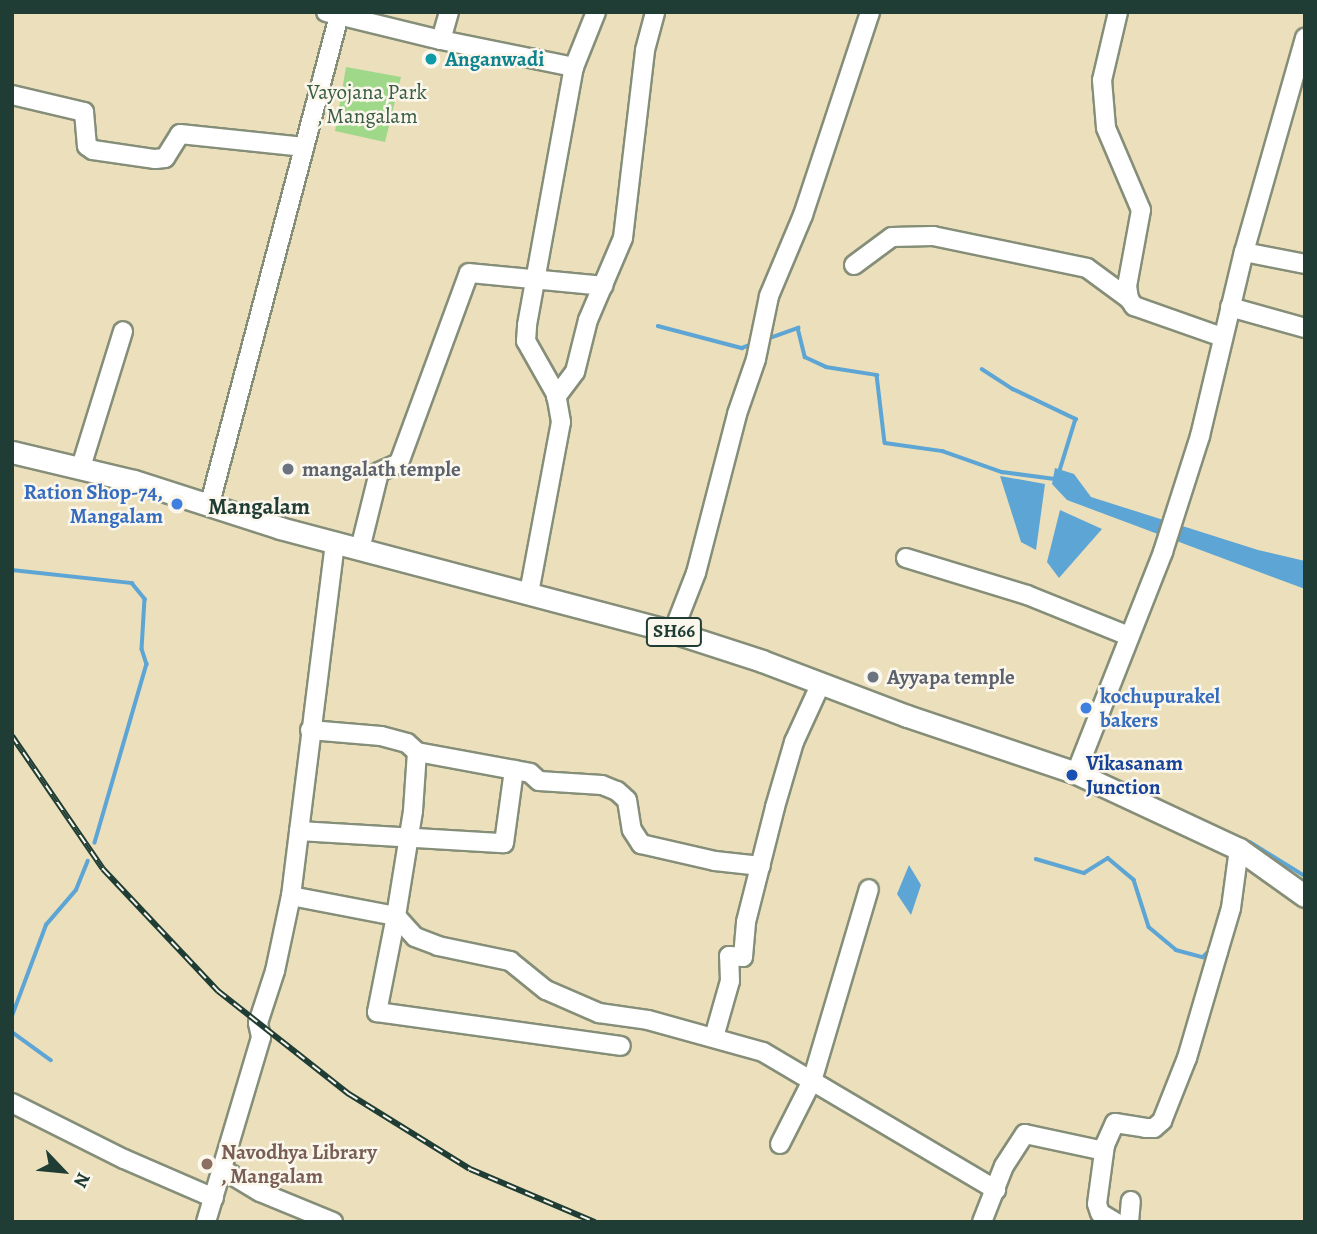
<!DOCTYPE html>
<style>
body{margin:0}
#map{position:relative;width:1317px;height:1234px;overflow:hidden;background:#ebdfbc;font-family:Alegreya,serif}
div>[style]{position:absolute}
.green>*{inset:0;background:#a0d88a}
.water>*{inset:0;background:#5da5d4}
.stream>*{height:3.5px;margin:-1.75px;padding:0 1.75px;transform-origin:1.75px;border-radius:1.75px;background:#5da5d4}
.roads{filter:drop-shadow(2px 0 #858e78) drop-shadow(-2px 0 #858e78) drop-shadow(0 2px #858e78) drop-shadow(0 -2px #858e78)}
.minor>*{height:18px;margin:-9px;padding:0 9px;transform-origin:9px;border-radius:9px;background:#fff}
.major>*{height:21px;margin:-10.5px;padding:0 10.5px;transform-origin:10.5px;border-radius:10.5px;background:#fff}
.rail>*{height:6px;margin-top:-3px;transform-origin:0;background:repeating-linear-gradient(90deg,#fbf7ec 0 10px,#1f3d34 0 20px);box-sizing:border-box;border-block:2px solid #1f3d34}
.dots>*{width:19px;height:19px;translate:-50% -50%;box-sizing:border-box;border:4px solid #fbf7ec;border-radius:50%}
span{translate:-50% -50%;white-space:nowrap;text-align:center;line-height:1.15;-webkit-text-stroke:5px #fbf7ec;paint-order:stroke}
.shield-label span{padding:2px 5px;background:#fbf7ec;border:2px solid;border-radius:5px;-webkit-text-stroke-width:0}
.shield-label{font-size:19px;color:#1f3d34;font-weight:700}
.culture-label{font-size:21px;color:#0d838f;font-weight:700}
.left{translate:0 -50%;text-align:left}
.park-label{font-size:21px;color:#395c45}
.worship-label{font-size:21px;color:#5b616d;font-weight:700}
.shop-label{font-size:21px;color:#366cbe;font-weight:700}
.right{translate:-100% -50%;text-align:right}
.transit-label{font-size:21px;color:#164399;font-weight:700}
.education-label{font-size:21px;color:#785e54;font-weight:700}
.neighbourhood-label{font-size:23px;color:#1f3d34;font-weight:700}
.frame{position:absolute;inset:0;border:14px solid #1f3d34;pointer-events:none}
.north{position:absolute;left:28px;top:1136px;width:70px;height:70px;-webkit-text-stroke:5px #fbf7ec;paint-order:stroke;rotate:116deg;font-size:19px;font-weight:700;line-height:28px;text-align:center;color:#1f3d34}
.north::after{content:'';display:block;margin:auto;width:24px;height:32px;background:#1f3d34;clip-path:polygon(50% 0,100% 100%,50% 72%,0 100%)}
</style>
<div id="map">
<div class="green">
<i style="clip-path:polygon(346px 67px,401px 77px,385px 142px,335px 131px)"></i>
</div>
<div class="water">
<i style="clip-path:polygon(1055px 468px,1074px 474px,1091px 497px,1258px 550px,1305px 561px,1305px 589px,1067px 500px,1052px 484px)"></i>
<i style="clip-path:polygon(1000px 476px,1045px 484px,1036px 550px,1021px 542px)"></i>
<i style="clip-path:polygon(1060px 510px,1102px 529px,1059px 578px,1047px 562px)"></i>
<i style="clip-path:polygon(909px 865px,921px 885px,911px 915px,897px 894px)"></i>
</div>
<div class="stream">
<i style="left:658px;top:326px;width:87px;rotate:14.7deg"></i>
<i style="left:742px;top:348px;width:9px;rotate:-21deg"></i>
<i style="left:773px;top:337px;width:27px;rotate:-20deg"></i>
<i style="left:798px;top:328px;width:30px;rotate:76deg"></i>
<i style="left:805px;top:357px;width:23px;rotate:25deg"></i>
<i style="left:826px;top:367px;width:52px;rotate:8.9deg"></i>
<i style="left:877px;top:375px;width:68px;rotate:83.3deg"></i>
<i style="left:885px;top:443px;width:58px;rotate:8deg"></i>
<i style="left:942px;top:451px;width:64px;rotate:19.3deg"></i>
<i style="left:1002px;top:472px;width:53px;rotate:7.5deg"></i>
<i style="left:982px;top:369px;width:37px;rotate:33deg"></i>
<i style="left:1013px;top:389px;width:70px;rotate:25.5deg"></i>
<i style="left:1076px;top:419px;width:58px;rotate:107.2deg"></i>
<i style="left:12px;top:570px;width:121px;rotate:6.2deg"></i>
<i style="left:132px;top:583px;width:21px;rotate:51deg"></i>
<i style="left:145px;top:599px;width:50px;rotate:93.4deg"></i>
<i style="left:142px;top:649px;width:16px;rotate:72deg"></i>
<i style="left:147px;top:664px;width:186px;rotate:106.2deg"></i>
<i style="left:1250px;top:842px;width:65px;rotate:31.7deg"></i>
<i style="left:1036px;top:859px;width:50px;rotate:16.3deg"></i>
<i style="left:1084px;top:873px;width:28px;rotate:-32deg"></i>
<i style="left:1108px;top:858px;width:34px;rotate:40deg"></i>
<i style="left:1134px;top:880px;width:49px;rotate:72.3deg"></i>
<i style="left:1149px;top:927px;width:35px;rotate:40deg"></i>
<i style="left:1176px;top:950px;width:28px;rotate:15deg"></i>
<i style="left:1203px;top:957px;width:11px;rotate:-45deg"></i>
<i style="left:12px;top:1016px;width:97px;rotate:-69.5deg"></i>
<i style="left:46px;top:925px;width:46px;rotate:-49.4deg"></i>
<i style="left:76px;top:890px;width:31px;rotate:-68deg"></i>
<i style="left:12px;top:1032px;width:48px;rotate:35.7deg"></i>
</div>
<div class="roads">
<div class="minor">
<i style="left:326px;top:12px;width:118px;rotate:13.7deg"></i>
<i style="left:441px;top:40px;width:29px;rotate:-74deg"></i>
<i style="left:1118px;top:12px;width:70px;rotate:103.2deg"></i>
<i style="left:1102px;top:80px;width:48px;rotate:85.2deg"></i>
<i style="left:1106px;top:128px;width:89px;rotate:66.9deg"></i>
<i style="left:1141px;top:210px;width:77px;rotate:100.4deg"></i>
<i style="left:1127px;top:286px;width:13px;rotate:81deg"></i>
<i style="left:1129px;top:299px;width:9px;rotate:54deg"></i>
<i style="left:1134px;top:306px;width:93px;rotate:19.4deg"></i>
<i style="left:441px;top:40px;width:136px;rotate:11.5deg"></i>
<i style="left:12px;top:95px;width:74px;rotate:13.3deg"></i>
<i style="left:84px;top:112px;width:34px;rotate:85deg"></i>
<i style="left:87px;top:146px;width:7px;rotate:34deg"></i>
<i style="left:93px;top:150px;width:63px;rotate:8.3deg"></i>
<i style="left:155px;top:159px;width:10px;rotate:-6deg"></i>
<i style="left:165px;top:158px;width:28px;rotate:-58deg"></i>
<i style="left:180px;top:134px;width:125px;rotate:6deg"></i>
<i style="left:1244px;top:252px;width:62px;rotate:11.1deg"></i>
<i style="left:854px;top:265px;width:47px;rotate:-36.4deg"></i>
<i style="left:892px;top:237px;width:41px;rotate:-1.4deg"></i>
<i style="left:933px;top:236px;width:157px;rotate:11.7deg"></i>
<i style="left:1087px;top:268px;width:52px;rotate:36.4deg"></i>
<i style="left:1230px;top:307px;width:78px;rotate:15.6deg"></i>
<i style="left:556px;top:397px;width:31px;rotate:-53deg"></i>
<i style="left:575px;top:372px;width:54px;rotate:-76deg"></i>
<i style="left:588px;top:320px;width:89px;rotate:-66.9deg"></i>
<i style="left:623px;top:238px;width:189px;rotate:-83.3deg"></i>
<i style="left:645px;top:50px;width:39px;rotate:-75deg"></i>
<i style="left:81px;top:467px;width:142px;rotate:-72.8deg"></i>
<i style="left:210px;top:503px;width:508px;rotate:-75.17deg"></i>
<i style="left:360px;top:549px;width:79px;rotate:-76.1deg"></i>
<i style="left:379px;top:472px;width:22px;rotate:-24deg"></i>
<i style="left:399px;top:463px;width:202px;rotate:-69.8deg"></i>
<i style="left:469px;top:273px;width:135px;rotate:5.5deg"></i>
<i style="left:906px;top:558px;width:127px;rotate:17deg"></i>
<i style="left:1027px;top:595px;width:110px;rotate:21.9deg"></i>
<i style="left:529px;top:593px;width:174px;rotate:-79.4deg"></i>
<i style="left:561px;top:422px;width:28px;rotate:-100deg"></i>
<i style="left:556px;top:394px;width:61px;rotate:-119.5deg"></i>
<i style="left:526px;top:341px;width:16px;rotate:-86deg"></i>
<i style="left:527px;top:325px;width:262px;rotate:-79.7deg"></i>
<i style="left:574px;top:67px;width:59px;rotate:-68.2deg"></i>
<i style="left:673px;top:632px;width:63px;rotate:-68.7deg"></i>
<i style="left:696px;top:573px;width:164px;rotate:-75.5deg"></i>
<i style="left:737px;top:414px;width:58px;rotate:-70.9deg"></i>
<i style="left:756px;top:359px;width:64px;rotate:-78.3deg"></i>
<i style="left:769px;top:296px;width:88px;rotate:-67.2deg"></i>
<i style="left:803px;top:215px;width:214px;rotate:-71.7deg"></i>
<i style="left:310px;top:730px;width:71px;rotate:4.8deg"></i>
<i style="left:381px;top:736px;width:27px;rotate:15deg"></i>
<i style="left:407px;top:743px;width:13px;rotate:42deg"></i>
<i style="left:417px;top:752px;width:59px;rotate:93.9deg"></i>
<i style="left:413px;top:811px;width:106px;rotate:99.2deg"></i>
<i style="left:396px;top:916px;width:28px;rotate:48deg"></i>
<i style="left:415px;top:937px;width:25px;rotate:21deg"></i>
<i style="left:438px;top:946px;width:74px;rotate:11.8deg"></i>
<i style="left:510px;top:961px;width:46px;rotate:38.9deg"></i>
<i style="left:546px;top:990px;width:58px;rotate:23.5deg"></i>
<i style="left:599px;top:1013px;width:49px;rotate:8.1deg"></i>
<i style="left:648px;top:1020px;width:119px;rotate:15.5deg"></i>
<i style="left:763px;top:1052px;width:271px;rotate:30.6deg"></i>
<i style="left:417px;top:752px;width:115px;rotate:10.5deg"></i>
<i style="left:530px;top:773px;width:12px;rotate:42deg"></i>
<i style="left:539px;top:781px;width:63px;rotate:3.6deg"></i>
<i style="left:602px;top:785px;width:16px;rotate:22deg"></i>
<i style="left:617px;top:791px;width:13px;rotate:42deg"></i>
<i style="left:627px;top:800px;width:30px;rotate:81deg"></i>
<i style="left:632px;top:830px;width:17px;rotate:57deg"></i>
<i style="left:641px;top:844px;width:76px;rotate:12.9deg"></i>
<i style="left:715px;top:861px;width:46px;rotate:6.2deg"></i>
<i style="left:1076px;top:773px;width:238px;rotate:-68.5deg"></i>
<i style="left:1163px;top:552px;width:122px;rotate:-72.3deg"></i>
<i style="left:1200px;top:436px;width:189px;rotate:-76.6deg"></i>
<i style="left:1244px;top:252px;width:223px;rotate:-74.1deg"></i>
<i style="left:299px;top:831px;width:205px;rotate:3.4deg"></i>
<i style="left:504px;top:843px;width:74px;rotate:-82.2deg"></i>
<i style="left:291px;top:896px;width:107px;rotate:10.8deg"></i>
<i style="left:396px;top:916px;width:98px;rotate:101.2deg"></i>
<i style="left:377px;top:1012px;width:246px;rotate:7.9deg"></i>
<i style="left:714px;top:1037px;width:58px;rotate:-74.1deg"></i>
<i style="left:730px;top:981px;width:25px;rotate:-92deg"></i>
<i style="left:729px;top:956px;width:14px;rotate:4deg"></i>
<i style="left:743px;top:957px;width:35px;rotate:-85deg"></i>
<i style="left:746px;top:922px;width:119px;rotate:-75.8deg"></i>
<i style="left:775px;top:807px;width:68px;rotate:-73.7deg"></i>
<i style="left:794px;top:742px;width:65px;rotate:-65.4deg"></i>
<i style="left:12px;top:1103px;width:125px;rotate:26.6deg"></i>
<i style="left:124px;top:1159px;width:98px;rotate:23.4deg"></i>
<i style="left:780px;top:1144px;width:71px;rotate:-63.1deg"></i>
<i style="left:812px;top:1081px;width:200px;rotate:-73.5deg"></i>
<i style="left:222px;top:1169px;width:44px;rotate:31.2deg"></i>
<i style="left:260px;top:1192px;width:79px;rotate:22.3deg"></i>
<i style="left:206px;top:1222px;width:193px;rotate:-73.4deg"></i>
<i style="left:261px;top:1037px;width:14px;rotate:-102deg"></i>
<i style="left:258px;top:1023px;width:55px;rotate:-71.9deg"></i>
<i style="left:275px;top:971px;width:77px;rotate:-78deg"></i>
<i style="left:291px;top:896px;width:357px;rotate:-82.9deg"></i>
<i style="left:982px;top:1222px;width:60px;rotate:-68.6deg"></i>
<i style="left:1004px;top:1166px;width:38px;rotate:-57deg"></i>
<i style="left:1025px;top:1134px;width:81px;rotate:12.1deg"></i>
<i style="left:1115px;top:1222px;width:17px;rotate:-149deg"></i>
<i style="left:1100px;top:1213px;width:9px;rotate:-108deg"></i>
<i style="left:1097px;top:1204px;width:60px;rotate:-82.3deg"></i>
<i style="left:1105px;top:1145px;width:24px;rotate:-66deg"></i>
<i style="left:1115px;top:1123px;width:30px;rotate:9deg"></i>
<i style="left:1145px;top:1128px;width:9px"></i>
<i style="left:1154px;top:1128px;width:11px;rotate:-41deg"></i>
<i style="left:1162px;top:1121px;width:68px;rotate:-68.4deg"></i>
<i style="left:1187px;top:1058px;width:110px;rotate:-73.7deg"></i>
<i style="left:1218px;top:952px;width:46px;rotate:-73.5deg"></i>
<i style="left:1231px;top:908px;width:60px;rotate:-82.3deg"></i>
<i style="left:1129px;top:1222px;width:21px;rotate:-85deg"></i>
</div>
<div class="major">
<i style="left:12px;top:452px;width:125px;rotate:13.4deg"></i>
<i style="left:134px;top:481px;width:153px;rotate:17.8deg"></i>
<i style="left:280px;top:528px;width:407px;rotate:14.8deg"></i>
<i style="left:673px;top:632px;width:94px;rotate:18deg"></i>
<i style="left:762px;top:661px;width:155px;rotate:20.8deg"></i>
<i style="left:907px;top:716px;width:178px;rotate:18.6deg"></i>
<i style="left:1076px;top:773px;width:180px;rotate:25deg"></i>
<i style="left:1239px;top:849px;width:81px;rotate:35.5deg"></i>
</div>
</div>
<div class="rail">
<i style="left:12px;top:736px;width:161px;rotate:55.6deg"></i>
<i style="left:103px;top:869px;width:168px;rotate:46.7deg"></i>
<i style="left:218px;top:991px;width:167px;rotate:38.2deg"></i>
<i style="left:349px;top:1094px;width:142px;rotate:31.8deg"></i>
<i style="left:470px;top:1169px;width:136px;rotate:23deg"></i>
</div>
<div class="dots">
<i style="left:431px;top:59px;background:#0f9aa8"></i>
<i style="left:288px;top:469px;background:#6b7280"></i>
<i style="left:177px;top:504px;background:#3f7fe0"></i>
<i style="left:873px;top:677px;background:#6b7280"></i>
<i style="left:1086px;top:708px;background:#3f7fe0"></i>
<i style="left:1072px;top:775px;background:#1a4fb4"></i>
<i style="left:207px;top:1164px;background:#8d6e63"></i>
</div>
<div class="shield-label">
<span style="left:674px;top:632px">SH66</span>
</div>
<div class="culture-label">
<span class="left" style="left:445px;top:59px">Anganwadi</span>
</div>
<div class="park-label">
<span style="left:367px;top:104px">Vayojana Park<br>, Mangalam</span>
</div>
<div class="worship-label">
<span class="left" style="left:302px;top:469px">mangalath temple</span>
<span class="left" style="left:887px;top:677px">Ayyapa temple</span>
</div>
<div class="shop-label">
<span class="right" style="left:163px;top:504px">Ration Shop-74,<br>Mangalam</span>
<span class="left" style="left:1100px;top:708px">kochupurakel<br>bakers</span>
</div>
<div class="transit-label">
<span class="left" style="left:1086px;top:775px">Vikasanam<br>Junction</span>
</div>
<div class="education-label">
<span class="left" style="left:221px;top:1164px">Navodhya Library<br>, Mangalam</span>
</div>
<div class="neighbourhood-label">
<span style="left:259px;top:507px">Mangalam</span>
</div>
<div class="frame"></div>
<div class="north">N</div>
</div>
